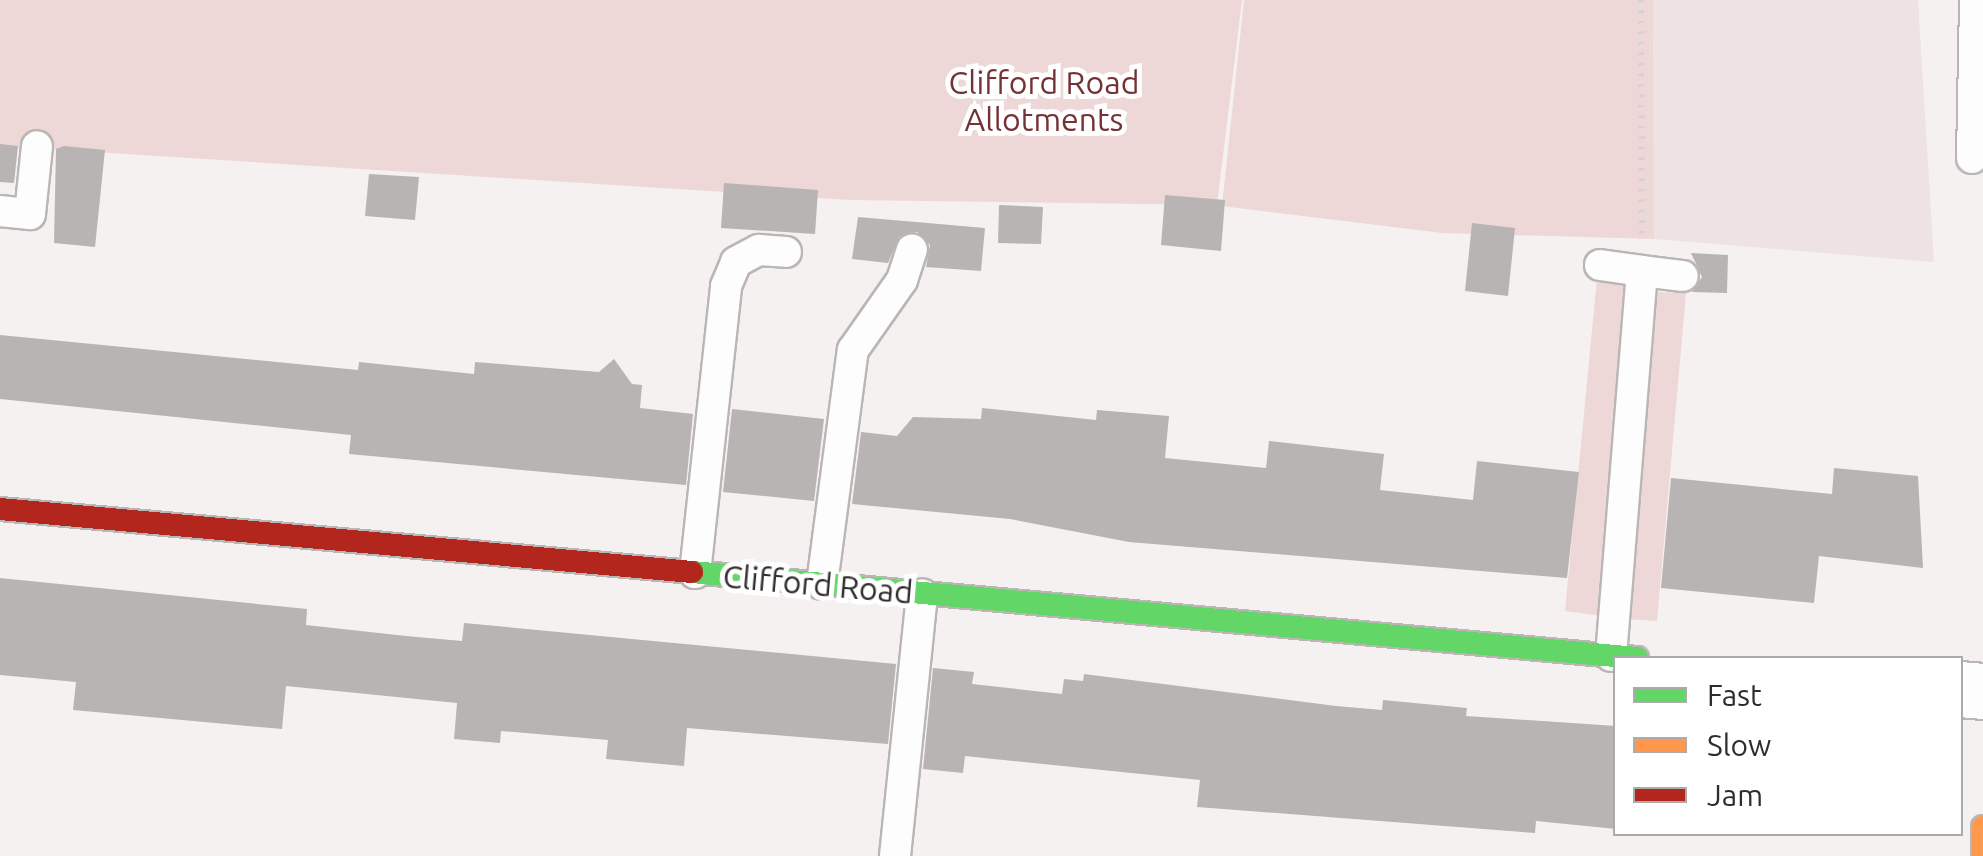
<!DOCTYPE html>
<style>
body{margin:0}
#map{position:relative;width:1983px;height:856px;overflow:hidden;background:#f6f1f1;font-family:Ubuntu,sans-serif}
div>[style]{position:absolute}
.built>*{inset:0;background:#efe2e2}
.green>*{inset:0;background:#edd8d7}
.building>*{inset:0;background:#b8b4b4}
.path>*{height:6px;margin-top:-3px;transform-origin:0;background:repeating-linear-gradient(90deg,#d4d2d2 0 2.5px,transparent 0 10.5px)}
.roads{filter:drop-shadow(2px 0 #bab6b6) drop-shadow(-2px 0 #bab6b6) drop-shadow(0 2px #bab6b6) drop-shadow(0 -2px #bab6b6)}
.lane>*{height:30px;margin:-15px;padding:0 15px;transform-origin:15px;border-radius:15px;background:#fefdfd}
.street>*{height:55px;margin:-27.5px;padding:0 27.5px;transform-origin:27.5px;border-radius:27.5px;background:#fefdfd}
.fast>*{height:22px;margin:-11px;padding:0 11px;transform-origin:11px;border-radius:11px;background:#63d668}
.slow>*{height:22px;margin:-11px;padding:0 11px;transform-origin:11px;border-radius:11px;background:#ff974d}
.jam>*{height:22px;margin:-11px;padding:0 11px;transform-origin:11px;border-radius:11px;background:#b3261e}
span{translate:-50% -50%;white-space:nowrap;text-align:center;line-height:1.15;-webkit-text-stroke:10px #fff;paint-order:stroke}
.park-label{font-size:32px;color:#753234}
.street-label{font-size:32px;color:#302d2d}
.legend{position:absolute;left:1613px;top:656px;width:350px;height:180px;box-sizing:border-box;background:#fff;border:2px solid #acabab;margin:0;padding:12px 18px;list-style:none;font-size:30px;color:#302d2d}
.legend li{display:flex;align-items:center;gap:20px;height:50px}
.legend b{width:50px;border:2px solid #acabab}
</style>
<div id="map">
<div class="built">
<i style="clip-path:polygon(1653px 0,1918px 0,1934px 262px,1654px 239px)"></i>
</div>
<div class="green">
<i style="clip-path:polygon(0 0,1242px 0,1217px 205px,850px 200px,0 146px)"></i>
<i style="clip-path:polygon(1244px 0,1653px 0,1654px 239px,1442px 233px,1222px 206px)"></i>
<i style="clip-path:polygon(1597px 278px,1621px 281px,1628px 295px,1602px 616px,1565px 611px)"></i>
<i style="clip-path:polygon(1656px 292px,1686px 293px,1657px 621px,1625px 619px)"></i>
</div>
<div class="building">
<i style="clip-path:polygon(0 144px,18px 146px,14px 183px,0 182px)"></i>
<i style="clip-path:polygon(64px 146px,105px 150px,95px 247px,54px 243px,56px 149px)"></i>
<i style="clip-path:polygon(369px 174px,419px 177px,415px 220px,365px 216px)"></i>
<i style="clip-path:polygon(724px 183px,818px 190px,815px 234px,721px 228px)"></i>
<i style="clip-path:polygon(1165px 195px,1225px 200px,1221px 251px,1161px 245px)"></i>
<i style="clip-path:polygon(999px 205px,1043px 207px,1041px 244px,998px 243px)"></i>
<i style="clip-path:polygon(858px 217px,985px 228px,981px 271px,926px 267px,930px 245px,917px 232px,899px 237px,888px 263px,852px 259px)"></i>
<i style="clip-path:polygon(1472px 223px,1515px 228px,1508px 296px,1465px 291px)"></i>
<i style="clip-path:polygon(1691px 253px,1728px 255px,1727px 293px,1692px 292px,1702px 277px)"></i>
<i style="clip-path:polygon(0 335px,358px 370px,359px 362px,474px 374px,475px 362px,599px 372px,614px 359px,632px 384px,642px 385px,640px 408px,693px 414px,686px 485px,349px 454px,351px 435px,0 399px)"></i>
<i style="clip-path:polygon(982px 408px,1096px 420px,1097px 410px,1169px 416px,1165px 458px,1266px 468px,1269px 441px,1384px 454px,1380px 490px,1473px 500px,1477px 461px,1579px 472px,1567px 578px,1129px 542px,1010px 519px,852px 504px,861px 432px,897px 436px,913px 417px,981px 419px)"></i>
<i style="clip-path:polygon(732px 409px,824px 419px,814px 501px,723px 492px)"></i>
<i style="clip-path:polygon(1834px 468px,1918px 476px,1923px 568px,1819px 556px,1814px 603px,1661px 588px,1671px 478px,1832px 494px)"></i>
<i style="clip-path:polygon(0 578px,307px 609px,306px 625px,406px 636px,462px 641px,464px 623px,896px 664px,888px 744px,687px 728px,684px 766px,606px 759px,608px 740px,501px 731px,500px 743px,454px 739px,457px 703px,286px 686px,282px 729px,73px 710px,76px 682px,0 675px)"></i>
<i style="clip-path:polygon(933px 668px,974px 672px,972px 684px,1062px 694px,1064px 679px,1083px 681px,1084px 674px,1336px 706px,1382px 710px,1383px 700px,1467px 708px,1466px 716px,1616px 726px,1616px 829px,1536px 821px,1535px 833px,1197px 807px,1200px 780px,965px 756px,963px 773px,923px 769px)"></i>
</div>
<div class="path">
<i style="left:1641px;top:0;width:234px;rotate:89.8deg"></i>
</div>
<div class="roads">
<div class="lane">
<i style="left:1972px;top:158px;width:158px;rotate:-88.9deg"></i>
<i style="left:0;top:211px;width:30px;rotate:6deg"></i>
<i style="left:30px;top:214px;width:68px;rotate:-84.1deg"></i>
<i style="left:1600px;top:265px;width:42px;rotate:8.1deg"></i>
<i style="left:1642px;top:271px;width:386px;rotate:94.6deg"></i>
<i style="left:1642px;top:271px;width:41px;rotate:7deg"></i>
<i style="left:695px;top:573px;width:289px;rotate:-83.8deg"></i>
<i style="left:726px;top:286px;width:26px;rotate:-67deg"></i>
<i style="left:736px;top:262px;width:26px;rotate:-28deg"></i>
<i style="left:759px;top:250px;width:27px;rotate:4deg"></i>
<i style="left:822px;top:584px;width:236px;rotate:-82.5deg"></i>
<i style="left:853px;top:350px;width:85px;rotate:-55deg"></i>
<i style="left:902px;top:280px;width:32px;rotate:-72deg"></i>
<i style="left:895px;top:856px;width:263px;rotate:-84.1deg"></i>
</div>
<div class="street">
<i style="left:1960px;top:689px;width:23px;rotate:5deg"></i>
</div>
<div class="fast">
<i style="left:692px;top:572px;width:949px;rotate:5.2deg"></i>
</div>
<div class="slow">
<i style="left:1983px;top:827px;width:29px;rotate:90deg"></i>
</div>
<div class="jam">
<i style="left:0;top:509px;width:695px;rotate:5.2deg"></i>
</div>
</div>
<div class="park-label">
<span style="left:1044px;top:101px">Clifford Road<br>Allotments</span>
</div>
<div class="street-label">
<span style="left:818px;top:584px;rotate:5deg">Clifford Road</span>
</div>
<ul class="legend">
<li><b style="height:12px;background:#63d668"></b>Fast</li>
<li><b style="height:12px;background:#ff974d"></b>Slow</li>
<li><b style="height:12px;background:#b3261e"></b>Jam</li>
</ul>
</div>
